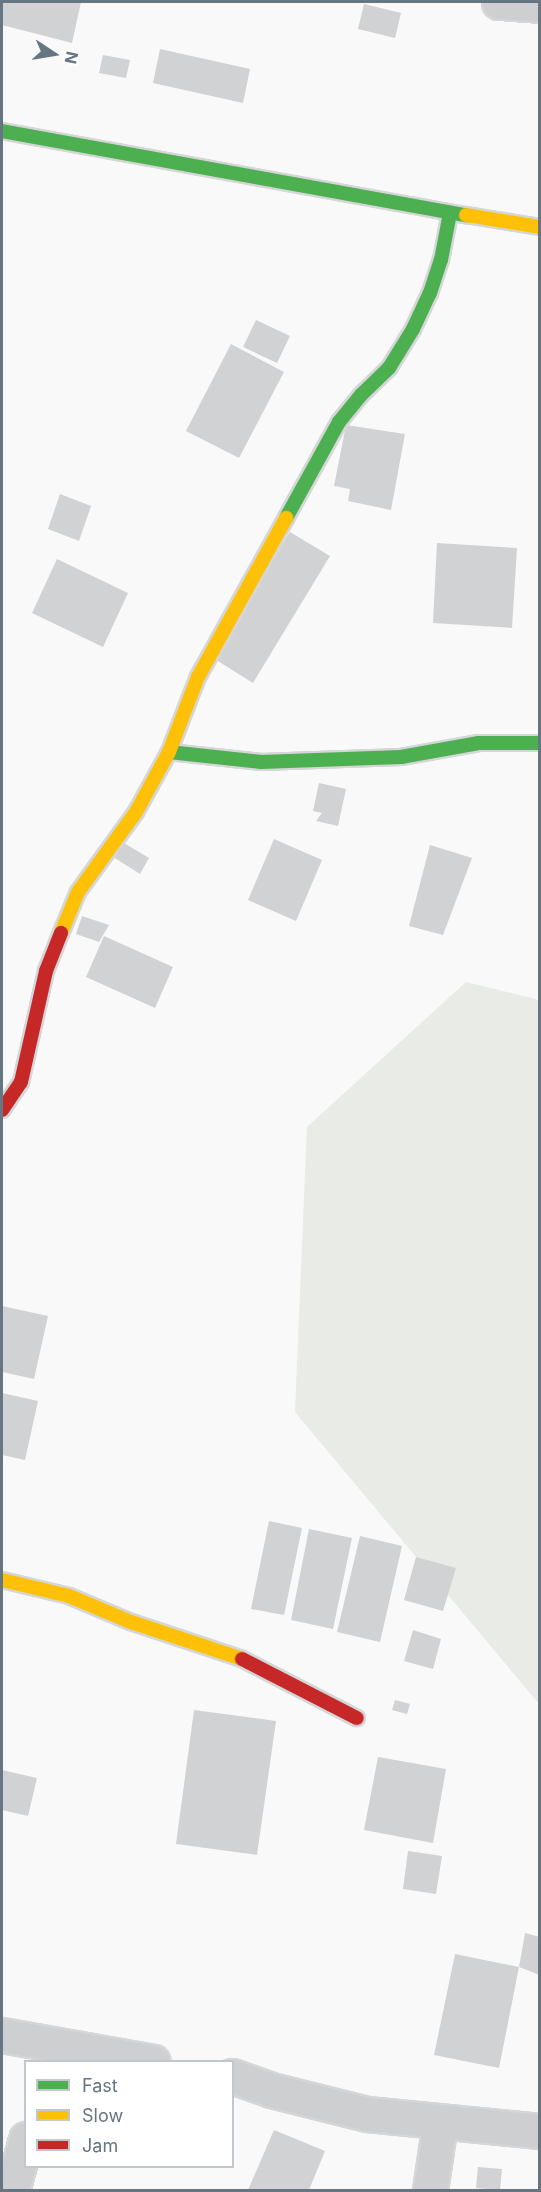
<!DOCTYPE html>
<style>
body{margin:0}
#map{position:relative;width:541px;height:2192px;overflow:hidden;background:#f9f9f9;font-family:Inter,sans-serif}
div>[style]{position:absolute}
.green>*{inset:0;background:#e8ebe6}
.building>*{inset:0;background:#d0d2d3}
.roads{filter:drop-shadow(2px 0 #d5d6d7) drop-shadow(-2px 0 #d5d6d7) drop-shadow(0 2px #d5d6d7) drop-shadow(0 -2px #d5d6d7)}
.street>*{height:33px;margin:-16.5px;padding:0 16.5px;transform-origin:16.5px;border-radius:16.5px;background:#cecfd0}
.fast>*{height:14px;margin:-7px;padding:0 7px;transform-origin:7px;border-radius:7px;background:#4caf50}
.slow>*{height:14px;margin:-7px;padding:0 7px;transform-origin:7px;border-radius:7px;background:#ffc107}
.jam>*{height:14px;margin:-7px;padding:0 7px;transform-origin:7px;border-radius:7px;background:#c62828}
span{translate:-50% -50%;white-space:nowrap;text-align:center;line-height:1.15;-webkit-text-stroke:6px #fff;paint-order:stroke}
.frame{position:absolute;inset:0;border:3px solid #657683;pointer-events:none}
.legend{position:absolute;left:24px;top:2060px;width:210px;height:108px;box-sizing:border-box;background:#fff;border:2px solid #c1c8cd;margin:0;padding:8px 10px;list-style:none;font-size:18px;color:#657683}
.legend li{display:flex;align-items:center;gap:12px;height:30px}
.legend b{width:30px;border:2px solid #c1c8cd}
.north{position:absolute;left:24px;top:24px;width:60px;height:60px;-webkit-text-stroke:4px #fff;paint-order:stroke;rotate:102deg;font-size:16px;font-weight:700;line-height:24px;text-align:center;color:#657683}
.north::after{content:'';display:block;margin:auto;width:21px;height:27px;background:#657683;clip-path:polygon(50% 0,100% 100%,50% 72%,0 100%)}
</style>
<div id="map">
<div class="green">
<i style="clip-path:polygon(466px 982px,539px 1000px,539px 1704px,295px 1412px,307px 1127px)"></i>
</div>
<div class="building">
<i style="clip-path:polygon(2px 2px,81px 2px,72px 43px,2px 25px)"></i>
<i style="clip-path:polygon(364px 4px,401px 13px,395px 38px,358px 29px)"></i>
<i style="clip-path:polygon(160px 49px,250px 69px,243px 103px,153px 83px)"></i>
<i style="clip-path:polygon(103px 55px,130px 60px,126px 78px,99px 73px)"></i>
<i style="clip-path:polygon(256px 320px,290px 336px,277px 363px,243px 347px)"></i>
<i style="clip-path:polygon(231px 344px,284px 372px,239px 458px,186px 431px)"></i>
<i style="clip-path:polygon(346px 425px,405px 434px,391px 510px,348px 501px,350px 489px,334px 486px)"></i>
<i style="clip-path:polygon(60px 494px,91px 506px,79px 541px,48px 529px)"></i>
<i style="clip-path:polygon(290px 532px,330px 556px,253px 683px,213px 658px)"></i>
<i style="clip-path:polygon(437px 543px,517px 548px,512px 628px,433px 623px)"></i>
<i style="clip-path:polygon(57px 559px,128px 593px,103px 647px,32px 613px)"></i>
<i style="clip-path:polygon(319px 783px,346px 789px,338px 826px,316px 821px,322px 813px,313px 811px)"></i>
<i style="clip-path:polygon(274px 839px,322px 860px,296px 921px,248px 900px)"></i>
<i style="clip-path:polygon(119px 840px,149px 858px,140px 874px,110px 855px)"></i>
<i style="clip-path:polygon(430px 845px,472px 858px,443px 935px,409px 926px)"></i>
<i style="clip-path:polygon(82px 916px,109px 925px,99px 942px,76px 934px)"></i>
<i style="clip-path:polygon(104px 936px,173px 967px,155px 1008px,86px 977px)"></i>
<i style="clip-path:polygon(2px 1306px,48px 1316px,34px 1379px,2px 1372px)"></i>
<i style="clip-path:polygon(2px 1393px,38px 1401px,25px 1460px,2px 1455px)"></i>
<i style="clip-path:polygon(269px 1521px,302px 1528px,284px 1615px,251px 1609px)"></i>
<i style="clip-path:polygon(309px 1529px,352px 1538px,333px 1629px,291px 1620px)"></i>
<i style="clip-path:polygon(360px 1536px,402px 1546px,380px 1642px,337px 1632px)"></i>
<i style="clip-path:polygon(416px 1557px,456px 1568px,443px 1611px,404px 1600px)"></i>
<i style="clip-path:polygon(413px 1630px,441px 1639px,433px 1669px,404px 1661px)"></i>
<i style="clip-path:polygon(395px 1700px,410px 1704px,407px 1714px,392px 1710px)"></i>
<i style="clip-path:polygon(194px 1710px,276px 1721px,257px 1855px,176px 1844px)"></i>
<i style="clip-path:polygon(378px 1757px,446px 1769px,433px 1843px,364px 1830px)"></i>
<i style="clip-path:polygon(2px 1770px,37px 1778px,28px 1816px,2px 1810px)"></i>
<i style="clip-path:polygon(408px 1851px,442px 1856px,436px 1894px,403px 1889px)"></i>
<i style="clip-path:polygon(525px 1933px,540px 1937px,540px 1975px,519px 1967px)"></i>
<i style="clip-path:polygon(455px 1954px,519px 1967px,499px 2068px,434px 2055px)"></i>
<i style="clip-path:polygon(274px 2130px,325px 2151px,309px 2190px,248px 2190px)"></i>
<i style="clip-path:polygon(478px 2167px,502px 2169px,500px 2190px,476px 2188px)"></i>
</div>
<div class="roads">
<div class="street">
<i style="left:499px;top:2px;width:41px;rotate:4.2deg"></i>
<i style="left:2px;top:2035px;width:153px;rotate:10.1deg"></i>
<i style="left:232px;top:2076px;width:41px;rotate:19.7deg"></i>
<i style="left:271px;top:2090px;width:99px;rotate:14deg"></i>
<i style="left:367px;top:2114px;width:174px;rotate:5.6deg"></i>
<i style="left:12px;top:2190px;width:53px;rotate:-74.6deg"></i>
<i style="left:430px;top:2190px;width:68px;rotate:-81.5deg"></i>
</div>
<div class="fast">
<i style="left:2px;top:131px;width:472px;rotate:10.3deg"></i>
<i style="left:286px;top:518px;width:110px;rotate:-61.1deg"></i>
<i style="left:339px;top:422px;width:35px;rotate:-51deg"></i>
<i style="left:361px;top:395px;width:39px;rotate:-44deg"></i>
<i style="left:389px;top:368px;width:46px;rotate:-58.4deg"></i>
<i style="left:413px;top:329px;width:40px;rotate:-65deg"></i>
<i style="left:430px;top:293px;width:35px;rotate:-72deg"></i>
<i style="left:441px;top:260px;width:48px;rotate:-79.2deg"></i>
<i style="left:169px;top:752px;width:93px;rotate:6.2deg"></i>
<i style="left:261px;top:762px;width:140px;rotate:-2deg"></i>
<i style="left:401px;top:757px;width:79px;rotate:-10.2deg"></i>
<i style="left:479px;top:743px;width:61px"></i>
</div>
<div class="slow">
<i style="left:466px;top:215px;width:75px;rotate:9.2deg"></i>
<i style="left:61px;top:933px;width:44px;rotate:-67.5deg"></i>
<i style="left:78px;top:892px;width:99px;rotate:-54.1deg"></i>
<i style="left:136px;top:812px;width:68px;rotate:-61.2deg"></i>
<i style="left:169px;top:752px;width:80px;rotate:-68.9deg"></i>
<i style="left:198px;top:677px;width:182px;rotate:-61deg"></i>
<i style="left:2px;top:1580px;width:69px;rotate:13.4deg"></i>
<i style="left:69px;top:1596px;width:67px;rotate:22.8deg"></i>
<i style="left:131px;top:1622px;width:117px;rotate:18.4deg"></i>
</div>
<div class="jam">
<i style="left:2px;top:1110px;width:34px;rotate:-56deg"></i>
<i style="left:21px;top:1082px;width:114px;rotate:-77.3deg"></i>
<i style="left:46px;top:971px;width:41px;rotate:-68.5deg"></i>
<i style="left:242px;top:1659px;width:129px;rotate:27.2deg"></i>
</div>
</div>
<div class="frame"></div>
<ul class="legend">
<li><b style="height:8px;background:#4caf50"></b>Fast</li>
<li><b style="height:8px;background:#ffc107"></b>Slow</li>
<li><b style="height:8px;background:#c62828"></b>Jam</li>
</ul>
<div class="north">N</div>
</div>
